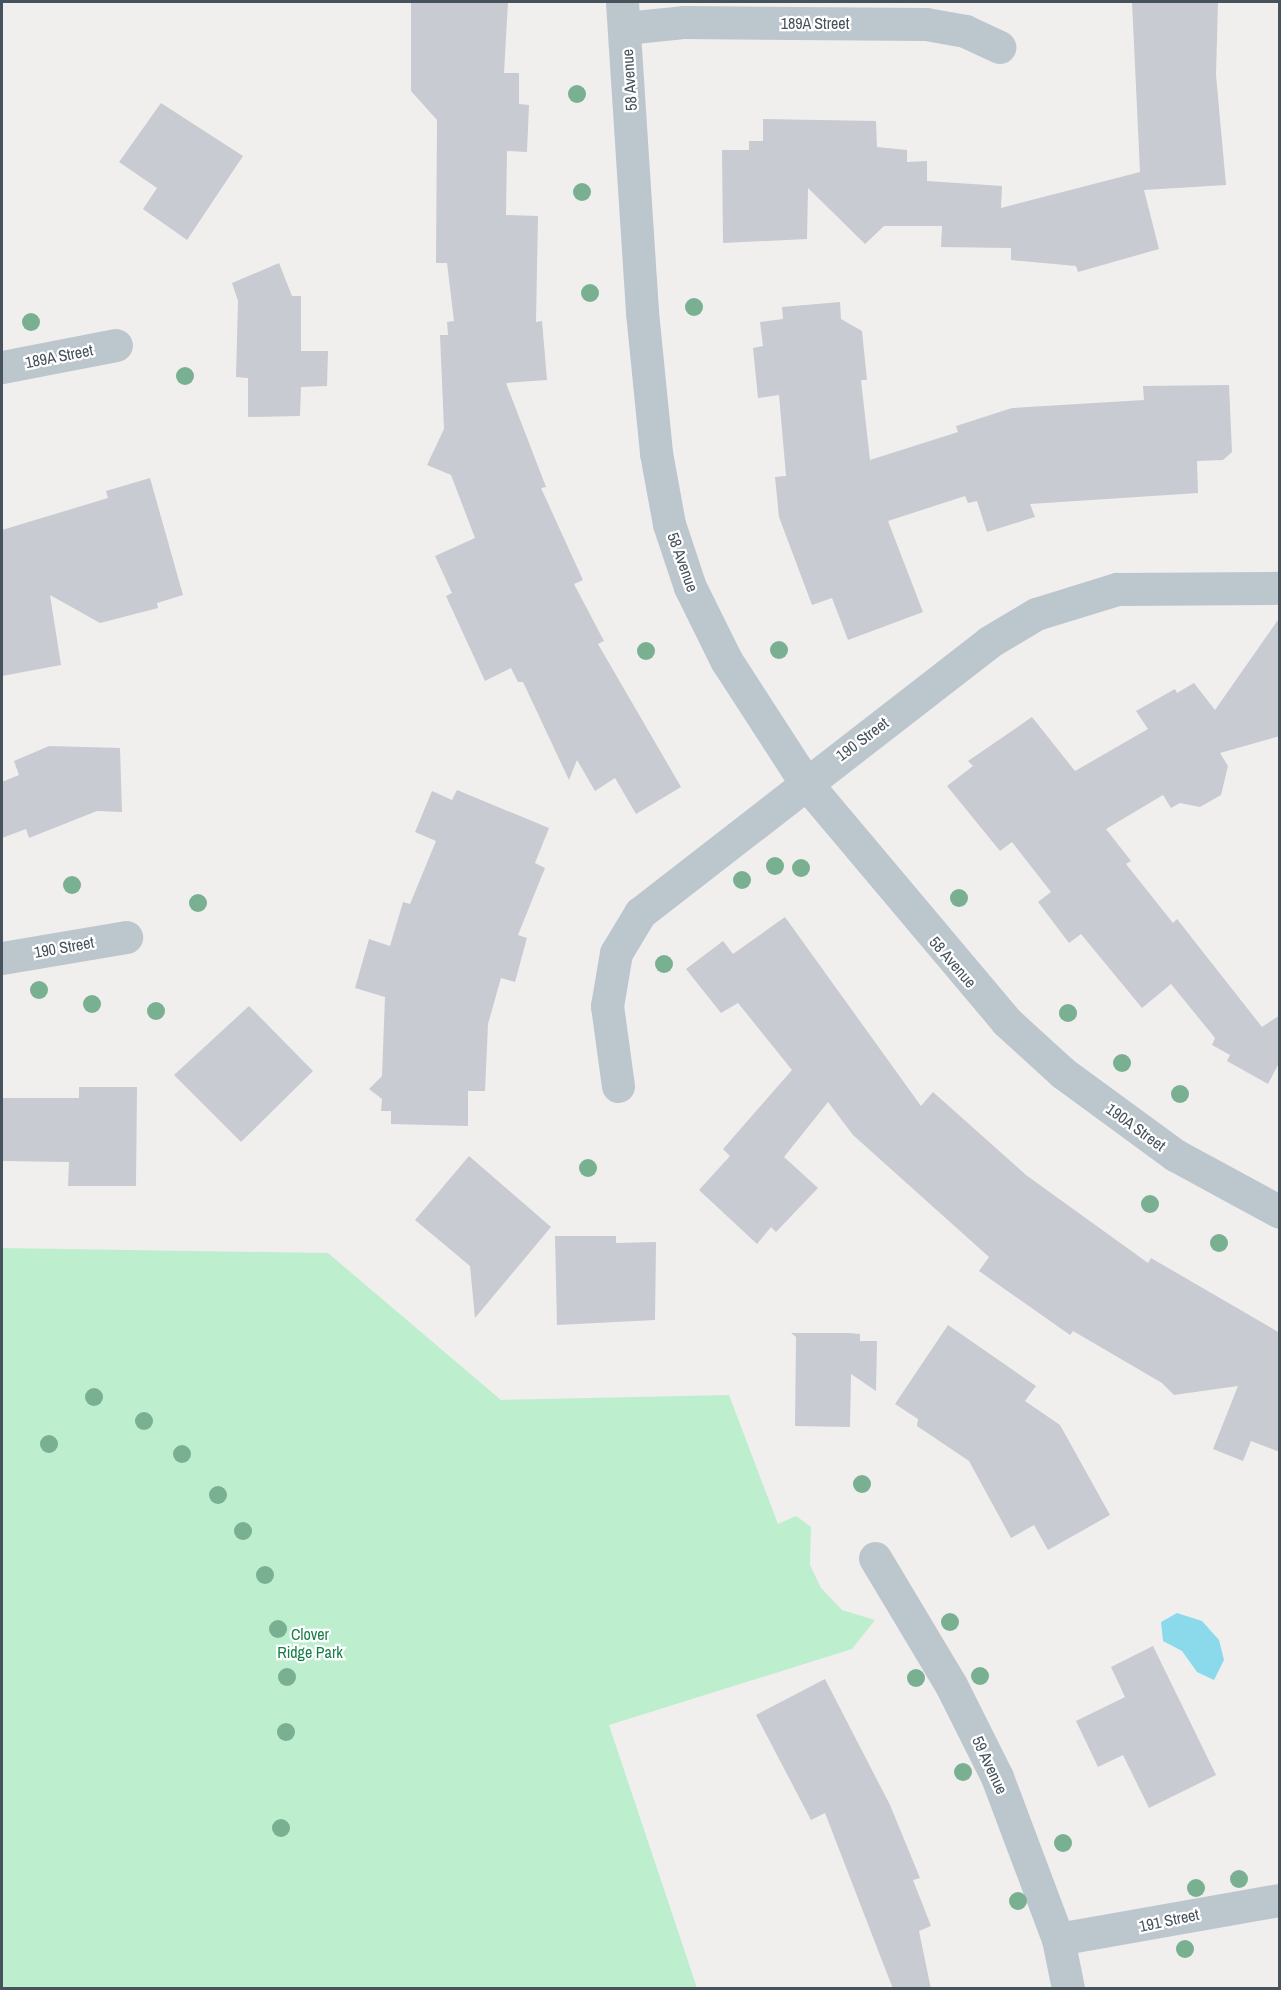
<!DOCTYPE html>
<style>
body{margin:0}
#map{position:relative;width:1281px;height:1990px;overflow:hidden;background:#f1eeee;font-family:"Archivo Narrow",sans-serif}
div>[style]{position:absolute}
.green>*{inset:0;background:#bdefce}
.water>*{inset:0;background:#8adaeb}
.building>*{inset:0;background:#c8cbd1}
.minor>*{height:33px;margin:-16.5px;padding:0 16.5px;transform-origin:16.5px;border-radius:16.5px;background:#bcc6cd}
.trees>*{width:18px;height:18px;margin:-9px;border-radius:50%;background:#79b092}
span{translate:-50% -50%;white-space:nowrap;text-align:center;line-height:1.15;-webkit-text-stroke:4.5px #fff;paint-order:stroke}
.street-label{font-size:16px;color:#46525c}
.park-label{font-size:16px;color:#177d47}
.frame{position:absolute;inset:0;border:3px solid #46525c;pointer-events:none}
</style>
<div id="map">
<div class="green">
<i style="clip-path:polygon(2px 1248px,328px 1253px,501px 1400px,729px 1395px,778px 1524px,796px 1516px,811px 1527px,810px 1565px,821px 1588px,842px 1610px,875px 1620px,852px 1649px,609px 1725px,697px 1988px,2px 1988px)"></i>
</div>
<div class="water">
<i style="clip-path:polygon(1177px 1613px,1202px 1621px,1219px 1640px,1224px 1660px,1214px 1680px,1197px 1672px,1182px 1651px,1163px 1641px,1161px 1622px)"></i>
</div>
<div class="building">
<i style="clip-path:polygon(411px 2px,508px 2px,504px 73px,519px 73px,519px 104px,529px 105px,527px 152px,507px 151px,506px 215px,538px 216px,536px 322px,542px 321px,547px 380px,506px 383px,546px 487px,541px 488px,583px 580px,574px 584px,604px 641px,598px 644px,681px 787px,636px 814px,615px 778px,595px 791px,577px 760px,569px 780px,523px 682px,518px 682px,511px 668px,485px 681px,446px 596px,452px 593px,435px 556px,475px 538px,451px 475px,427px 465px,444px 429px,440px 335px,448px 335px,447px 322px,454px 321px,447px 263px,436px 263px,437px 120px,411px 91px)"></i>
<i style="clip-path:polygon(1132px 2px,1218px 2px,1216px 75px,1226px 185px,1144px 190px,1159px 249px,1078px 272px,1076px 266px,1011px 260px,1011px 248px,941px 247px,942px 226px,884px 226px,865px 244px,808px 188px,807px 239px,723px 243px,722px 150px,749px 150px,749px 141px,763px 141px,763px 119px,876px 121px,877px 147px,907px 150px,907px 162px,927px 161px,927px 181px,1002px 186px,1001px 208px,1140px 172px)"></i>
<i style="clip-path:polygon(161px 103px,243px 156px,187px 240px,143px 209px,157px 188px,119px 162px)"></i>
<i style="clip-path:polygon(279px 263px,292px 296px,301px 296px,301px 351px,328px 351px,327px 386px,301px 387px,300px 416px,248px 417px,248px 378px,236px 377px,238px 301px,232px 283px)"></i>
<i style="clip-path:polygon(840px 302px,841px 319px,862px 331px,867px 380px,861px 380px,870px 460px,958px 432px,956px 426px,1012px 408px,1144px 400px,1143px 386px,1229px 385px,1232px 452px,1223px 460px,1197px 461px,1198px 493px,1030px 504px,1035px 517px,987px 532px,977px 501px,968px 503px,965px 496px,888px 521px,923px 612px,848px 640px,832px 598px,812px 605px,779px 517px,775px 477px,786px 476px,779px 395px,758px 398px,753px 348px,763px 346px,760px 322px,783px 319px,782px 307px)"></i>
<i style="clip-path:polygon(150px 478px,183px 595px,157px 603px,158px 608px,100px 623px,50px 595px,61px 665px,2px 676px,2px 530px,108px 498px,106px 491px)"></i>
<i style="clip-path:polygon(1280px 617px,1280px 736px,1220px 753px,1228px 766px,1221px 795px,1200px 807px,1180px 803px,1171px 808px,1163px 795px,1106px 829px,1131px 861px,1126px 864px,1173px 923px,1177px 919px,1262px 1027px,1280px 1015px,1280px 1061px,1268px 1084px,1227px 1061px,1230px 1055px,1212px 1045px,1215px 1038px,1171px 984px,1142px 1008px,1081px 934px,1069px 943px,1038px 902px,1051px 892px,1012px 842px,1000px 851px,947px 786px,973px 766px,968px 761px,1032px 717px,1075px 771px,1148px 729px,1136px 711px,1175px 689px,1177px 693px,1194px 683px,1215px 710px)"></i>
<i style="clip-path:polygon(49px 746px,120px 748px,122px 812px,97px 811px,29px 838px,26px 829px,2px 838px,2px 782px,19px 775px,14px 761px)"></i>
<i style="clip-path:polygon(457px 790px,549px 828px,535px 863px,545px 868px,518px 935px,527px 938px,515px 982px,501px 978px,488px 1024px,485px 1091px,468px 1091px,468px 1126px,391px 1124px,391px 1111px,381px 1111px,382px 1099px,369px 1089px,382px 1076px,385px 997px,355px 988px,369px 939px,390px 946px,403px 902px,410px 904px,436px 841px,415px 832px,432px 791px,452px 800px)"></i>
<i style="clip-path:polygon(785px 917px,921px 1106px,933px 1092px,1026px 1175px,1148px 1263px,1151px 1258px,1280px 1333px,1280px 1452px,1251px 1441px,1243px 1461px,1213px 1449px,1238px 1386px,1174px 1395px,1162px 1383px,1073px 1331px,1070px 1335px,979px 1271px,989px 1257px,853px 1135px,828px 1102px,784px 1157px,818px 1188px,776px 1232px,771px 1227px,757px 1244px,699px 1190px,730px 1156px,723px 1149px,792px 1070px,738px 1003px,721px 1013px,686px 969px,723px 941px,733px 954px)"></i>
<i style="clip-path:polygon(249px 1006px,313px 1071px,241px 1142px,174px 1075px)"></i>
<i style="clip-path:polygon(79px 1087px,137px 1087px,136px 1186px,68px 1186px,69px 1162px,2px 1161px,2px 1098px,79px 1098px)"></i>
<i style="clip-path:polygon(469px 1156px,551px 1227px,475px 1318px,470px 1266px,415px 1220px)"></i>
<i style="clip-path:polygon(555px 1236px,616px 1236px,616px 1243px,656px 1242px,655px 1320px,557px 1325px)"></i>
<i style="clip-path:polygon(948px 1325px,1036px 1386px,1025px 1401px,1060px 1425px,1110px 1515px,1048px 1550px,1034px 1525px,1011px 1538px,969px 1461px,917px 1426px,918px 1419px,895px 1404px)"></i>
<i style="clip-path:polygon(791px 1333px,849px 1333px,860px 1334px,860px 1341px,877px 1341px,876px 1391px,851px 1374px,850px 1427px,795px 1426px,796px 1337px)"></i>
<i style="clip-path:polygon(1153px 1646px,1216px 1775px,1149px 1808px,1123px 1755px,1098px 1767px,1076px 1721px,1125px 1697px,1111px 1667px)"></i>
<i style="clip-path:polygon(825px 1679px,890px 1805px,920px 1878px,913px 1880px,931px 1926px,919px 1931px,931px 1989px,893px 1989px,825px 1813px,811px 1820px,756px 1715px)"></i>
</div>
<div class="minor">
<i style="left:622px;top:2px;width:311px;rotate:86.3deg"></i>
<i style="left:642px;top:312px;width:142px;rotate:84.3deg"></i>
<i style="left:656px;top:453px;width:72px;rotate:79.6deg"></i>
<i style="left:669px;top:524px;width:66px;rotate:71.6deg"></i>
<i style="left:690px;top:587px;width:81px;rotate:63.7deg"></i>
<i style="left:726px;top:660px;width:145px;rotate:57.1deg"></i>
<i style="left:805px;top:782px;width:312px;rotate:49.9deg"></i>
<i style="left:1006px;top:1021px;width:77px;rotate:42.4deg"></i>
<i style="left:1063px;top:1073px;width:139px;rotate:36.2deg"></i>
<i style="left:1175px;top:1155px;width:119px;rotate:28.5deg"></i>
<i style="left:625px;top:28px;width:58px;rotate:-5.9deg"></i>
<i style="left:683px;top:22px;width:243px;rotate:0.5deg"></i>
<i style="left:926px;top:24px;width:40px;rotate:10deg"></i>
<i style="left:965px;top:31px;width:38px;rotate:25deg"></i>
<i style="left:2px;top:367px;width:116px;rotate:-10.9deg"></i>
<i style="left:2px;top:958px;width:126px;rotate:-9.6deg"></i>
<i style="left:618px;top:1086px;width:81px;rotate:-97.8deg"></i>
<i style="left:607px;top:1006px;width:54px;rotate:-80.4deg"></i>
<i style="left:616px;top:953px;width:47px;rotate:-59deg"></i>
<i style="left:640px;top:913px;width:442px;rotate:-37.8deg"></i>
<i style="left:989px;top:642px;width:55px;rotate:-30.8deg"></i>
<i style="left:1036px;top:614px;width:85px;rotate:-17.2deg"></i>
<i style="left:1117px;top:589px;width:163px;rotate:-0.4deg"></i>
<i style="left:875px;top:1558px;width:148px;rotate:59.1deg"></i>
<i style="left:951px;top:1685px;width:103px;rotate:63.4deg"></i>
<i style="left:997px;top:1777px;width:173px;rotate:69.4deg"></i>
<i style="left:1058px;top:1939px;width:50px;rotate:78.5deg"></i>
<i style="left:1058px;top:1939px;width:225px;rotate:-10deg"></i>
</div>
<div class="trees">
<i style="left:577px;top:94px"></i>
<i style="left:582px;top:192px"></i>
<i style="left:590px;top:293px"></i>
<i style="left:694px;top:307px"></i>
<i style="left:31px;top:322px"></i>
<i style="left:185px;top:376px"></i>
<i style="left:779px;top:650px"></i>
<i style="left:646px;top:651px"></i>
<i style="left:775px;top:866px"></i>
<i style="left:801px;top:868px"></i>
<i style="left:742px;top:880px"></i>
<i style="left:72px;top:885px"></i>
<i style="left:959px;top:898px"></i>
<i style="left:198px;top:903px"></i>
<i style="left:664px;top:964px"></i>
<i style="left:39px;top:990px"></i>
<i style="left:92px;top:1004px"></i>
<i style="left:156px;top:1011px"></i>
<i style="left:1068px;top:1013px"></i>
<i style="left:1122px;top:1063px"></i>
<i style="left:1180px;top:1094px"></i>
<i style="left:588px;top:1168px"></i>
<i style="left:1150px;top:1204px"></i>
<i style="left:1219px;top:1243px"></i>
<i style="left:94px;top:1397px"></i>
<i style="left:144px;top:1421px"></i>
<i style="left:49px;top:1444px"></i>
<i style="left:182px;top:1454px"></i>
<i style="left:862px;top:1484px"></i>
<i style="left:218px;top:1495px"></i>
<i style="left:243px;top:1531px"></i>
<i style="left:265px;top:1575px"></i>
<i style="left:950px;top:1622px"></i>
<i style="left:278px;top:1629px"></i>
<i style="left:980px;top:1676px"></i>
<i style="left:287px;top:1677px"></i>
<i style="left:916px;top:1678px"></i>
<i style="left:286px;top:1732px"></i>
<i style="left:963px;top:1772px"></i>
<i style="left:281px;top:1828px"></i>
<i style="left:1063px;top:1843px"></i>
<i style="left:1239px;top:1879px"></i>
<i style="left:1196px;top:1888px"></i>
<i style="left:1018px;top:1901px"></i>
<i style="left:1185px;top:1949px"></i>
</div>
<div class="street-label">
<span style="left:815px;top:23px">189A Street</span>
<span style="left:629px;top:80px;rotate:-94deg">58 Avenue</span>
<span style="left:59px;top:356px;rotate:-11deg">189A Street</span>
<span style="left:683px;top:562px;rotate:70deg">58 Avenue</span>
<span style="left:862px;top:739px;rotate:-37deg">190 Street</span>
<span style="left:64px;top:947px;rotate:-10deg">190 Street</span>
<span style="left:953px;top:962px;rotate:49deg">58 Avenue</span>
<span style="left:1136px;top:1127px;rotate:36deg">190A Street</span>
<span style="left:990px;top:1765px;rotate:65deg">59 Avenue</span>
<span style="left:1169px;top:1920px;rotate:-12deg">191 Street</span>
</div>
<div class="park-label">
<span style="left:310px;top:1643px">Clover<br>Ridge Park</span>
</div>
<div class="frame"></div>
</div>
